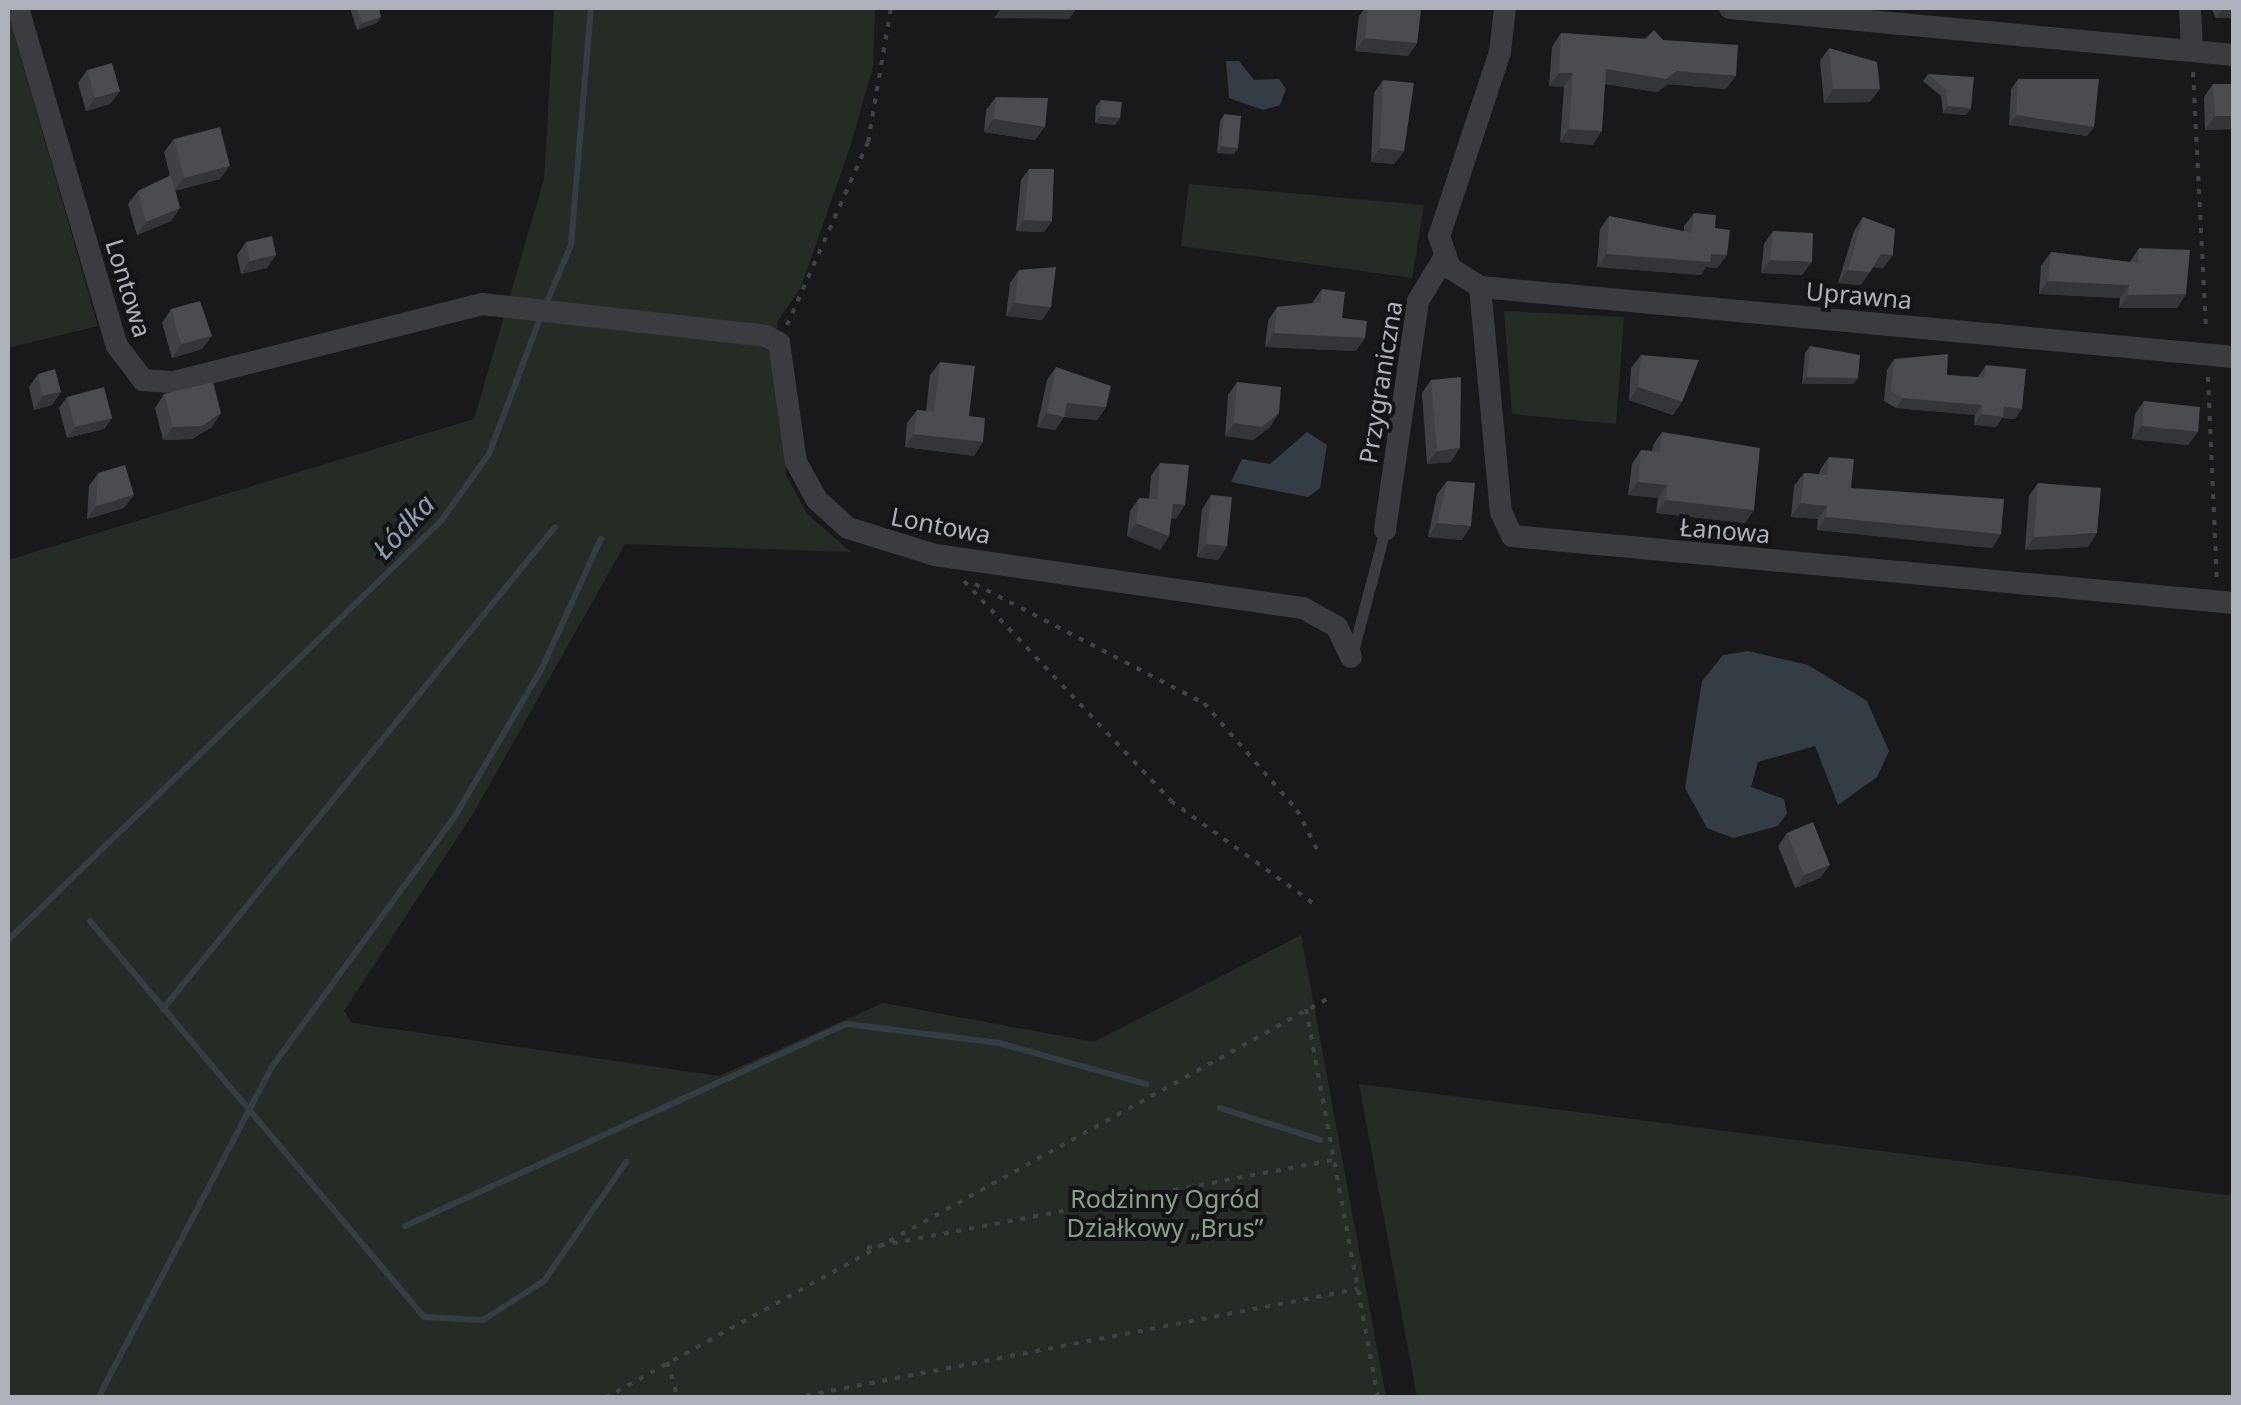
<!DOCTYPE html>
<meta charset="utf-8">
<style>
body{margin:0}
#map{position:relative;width:2241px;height:1405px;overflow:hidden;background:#19191b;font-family:"Noto Sans",sans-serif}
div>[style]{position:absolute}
.green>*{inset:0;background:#252c26}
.water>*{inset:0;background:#343d43}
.stream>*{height:6px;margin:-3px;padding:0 3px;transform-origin:3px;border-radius:3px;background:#343d43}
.path>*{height:4px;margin-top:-2px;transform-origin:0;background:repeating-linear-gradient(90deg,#404346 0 5px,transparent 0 13px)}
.service>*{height:11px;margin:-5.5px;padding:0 5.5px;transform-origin:5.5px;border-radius:5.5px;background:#3a3c3f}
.minor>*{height:22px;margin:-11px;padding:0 11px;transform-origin:11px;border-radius:11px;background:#3a3c3f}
.wall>*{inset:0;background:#404145}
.shaded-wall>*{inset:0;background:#343538}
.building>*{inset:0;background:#4b4c50}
span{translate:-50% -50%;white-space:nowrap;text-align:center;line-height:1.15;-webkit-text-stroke:8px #141416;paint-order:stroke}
.street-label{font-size:25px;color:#adb1b9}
.park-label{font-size:25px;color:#86a286}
.water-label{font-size:28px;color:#88a0b0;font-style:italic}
.frame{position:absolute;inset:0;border:10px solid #adb1b9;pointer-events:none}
</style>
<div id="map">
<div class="green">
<i style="clip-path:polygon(554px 8px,875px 8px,873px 67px,850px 147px,801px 287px,777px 322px,786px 475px,807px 514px,851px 552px,625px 544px,474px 812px,344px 1011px,352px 1023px,719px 1076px,883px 1003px,1094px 1042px,1301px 935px,1386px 1397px,8px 1398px,8px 560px,474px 419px,544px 179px)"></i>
<i style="clip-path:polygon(8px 13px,98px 326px,8px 348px)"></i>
<i style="clip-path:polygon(1189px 184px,1424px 205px,1412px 278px,1181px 246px)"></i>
<i style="clip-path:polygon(1504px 311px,1624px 317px,1616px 424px,1512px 414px)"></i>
<i style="clip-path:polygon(1359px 1084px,2233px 1196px,2233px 1397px,1417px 1397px)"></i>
</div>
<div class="water">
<i style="clip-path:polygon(1226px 61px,1239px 61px,1254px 80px,1279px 79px,1286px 89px,1280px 105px,1263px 110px,1229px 98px)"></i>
<i style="clip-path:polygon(1307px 432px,1327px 445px,1320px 488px,1308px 497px,1231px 482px,1242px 459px,1270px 464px)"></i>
<i style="clip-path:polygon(1748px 651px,1808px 665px,1867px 701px,1889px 751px,1877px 777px,1838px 805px,1815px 746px,1758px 762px,1751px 787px,1784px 799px,1787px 813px,1778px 826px,1733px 838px,1707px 828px,1685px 788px,1702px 681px,1723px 655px)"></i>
</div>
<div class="stream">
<i style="left:546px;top:304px;width:64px;rotate:-67deg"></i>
<i style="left:571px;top:245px;width:238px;rotate:-85.2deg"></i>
<i style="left:90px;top:921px;width:518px;rotate:49.85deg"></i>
<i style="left:424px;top:1317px;width:59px;rotate:2.9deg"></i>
<i style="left:483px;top:1320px;width:72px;rotate:-32.6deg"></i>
<i style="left:544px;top:1281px;width:145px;rotate:-55.4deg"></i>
<i style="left:8px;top:940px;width:603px;rotate:-44.06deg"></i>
<i style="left:441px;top:521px;width:82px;rotate:-54.4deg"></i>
<i style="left:489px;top:454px;width:147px;rotate:-69.4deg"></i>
<i style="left:163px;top:1009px;width:621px;rotate:-50.88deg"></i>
<i style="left:1220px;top:1108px;width:105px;rotate:17.7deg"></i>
<i style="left:405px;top:1226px;width:485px;rotate:-24.6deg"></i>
<i style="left:846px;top:1024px;width:154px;rotate:7.1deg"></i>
<i style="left:999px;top:1043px;width:153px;rotate:15.6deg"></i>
<i style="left:98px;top:1398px;width:373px;rotate:-62.3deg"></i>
<i style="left:271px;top:1068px;width:310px;rotate:-53.8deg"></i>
<i style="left:454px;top:818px;width:176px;rotate:-59.6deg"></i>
<i style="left:543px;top:666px;width:140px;rotate:-65.5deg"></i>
</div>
<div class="path">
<i style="left:2193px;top:72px;width:260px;rotate:87.1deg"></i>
<i style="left:787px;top:325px;width:200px;rotate:-66.1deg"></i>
<i style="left:868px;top:142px;width:136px;rotate:-80.3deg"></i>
<i style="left:2208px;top:377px;width:205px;rotate:87.5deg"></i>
<i style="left:964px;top:581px;width:302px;rotate:46.7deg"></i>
<i style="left:1171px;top:801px;width:180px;rotate:35.7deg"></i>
<i style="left:975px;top:584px;width:258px;rotate:27.5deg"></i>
<i style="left:1204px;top:703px;width:142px;rotate:49deg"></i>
<i style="left:1297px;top:810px;width:51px;rotate:62.9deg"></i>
<i style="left:1306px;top:1009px;width:396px;rotate:79.5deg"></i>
<i style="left:867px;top:1248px;width:475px;rotate:-10.7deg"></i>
<i style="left:667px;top:1362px;width:38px;rotate:73deg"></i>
<i style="left:605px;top:1398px;width:825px;rotate:-28.93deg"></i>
<i style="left:793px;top:1398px;width:575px;rotate:-10.92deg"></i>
</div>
<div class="service">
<i style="left:1353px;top:651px;width:125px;rotate:-75.2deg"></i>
</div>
<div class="minor">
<i style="left:18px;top:8px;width:352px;rotate:73.7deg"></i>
<i style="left:117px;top:346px;width:43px;rotate:52.6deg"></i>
<i style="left:143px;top:380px;width:31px;rotate:4deg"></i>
<i style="left:174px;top:382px;width:318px;rotate:-14.2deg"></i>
<i style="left:482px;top:304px;width:286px;rotate:6.4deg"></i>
<i style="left:766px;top:336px;width:15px;rotate:28deg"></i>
<i style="left:779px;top:343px;width:120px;rotate:81.9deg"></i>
<i style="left:796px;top:462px;width:43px;rotate:61.1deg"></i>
<i style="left:817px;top:500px;width:42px;rotate:42.1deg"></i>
<i style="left:848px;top:528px;width:91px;rotate:17.2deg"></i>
<i style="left:935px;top:555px;width:372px;rotate:8.2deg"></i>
<i style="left:1303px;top:608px;width:39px;rotate:29deg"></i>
<i style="left:1337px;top:627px;width:33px;rotate:65deg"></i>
<i style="left:1505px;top:8px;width:44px;rotate:96.5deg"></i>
<i style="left:1500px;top:52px;width:194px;rotate:108.3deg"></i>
<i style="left:1439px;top:236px;width:34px;rotate:71deg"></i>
<i style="left:1450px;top:268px;width:36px;rotate:32deg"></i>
<i style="left:1480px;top:287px;width:226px;rotate:84.7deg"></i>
<i style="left:1501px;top:512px;width:26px;rotate:65deg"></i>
<i style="left:1512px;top:536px;width:725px;rotate:5.3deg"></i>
<i style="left:1730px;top:8px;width:506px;rotate:5.33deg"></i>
<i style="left:2190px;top:8px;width:43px;rotate:87.3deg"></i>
<i style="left:1480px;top:287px;width:757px;rotate:5.3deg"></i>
<i style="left:1385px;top:530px;width:231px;rotate:-81.8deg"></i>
<i style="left:1418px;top:301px;width:50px;rotate:-58.8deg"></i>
</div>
<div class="wall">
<i style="clip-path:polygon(350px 8px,379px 8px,377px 23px,357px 30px)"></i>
<i style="clip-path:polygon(1365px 8px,1421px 8px,1417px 43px,1408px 56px,1355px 51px,1359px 16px)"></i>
<i style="clip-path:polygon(2211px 8px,2234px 8px,2232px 18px,2216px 18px)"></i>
<i style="clip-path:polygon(1561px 33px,1663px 40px,1726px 89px,1668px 84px,1657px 92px,1605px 84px,1593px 145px,1560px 142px,1564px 87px,1549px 86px,1552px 47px)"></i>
<i style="clip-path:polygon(1829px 48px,1870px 102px,1824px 103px,1820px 61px)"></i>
<i style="clip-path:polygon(87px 70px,120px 91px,110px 104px,86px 111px,78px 83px)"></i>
<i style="clip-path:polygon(1928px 74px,1971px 108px,1966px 115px,1943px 113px,1941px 96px,1923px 81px)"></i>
<i style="clip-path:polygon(2018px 79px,2087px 136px,2009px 125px,2011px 89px)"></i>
<i style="clip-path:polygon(1383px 80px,1404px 151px,1394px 164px,1371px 162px,1374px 93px)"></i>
<i style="clip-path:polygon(2213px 84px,2234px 84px,2234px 129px,2205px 130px,2204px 97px)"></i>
<i style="clip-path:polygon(996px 97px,1035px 140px,984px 132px,986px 110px)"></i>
<i style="clip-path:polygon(1101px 100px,1120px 118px,1115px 125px,1095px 123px,1096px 106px)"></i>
<i style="clip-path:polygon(1224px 114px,1238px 148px,1234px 154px,1217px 153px,1220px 121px)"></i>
<i style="clip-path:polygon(174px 139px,220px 179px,175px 191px,180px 208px,171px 221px,137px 235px,128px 204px,138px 191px,170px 176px,164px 152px)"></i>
<i style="clip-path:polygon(1029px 169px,1052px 221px,1044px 232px,1016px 231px,1021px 180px)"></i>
<i style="clip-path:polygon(1694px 213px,1715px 228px,1727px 255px,1717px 268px,1706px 267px,1701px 275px,1597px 267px,1600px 229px,1609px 216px,1684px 231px,1684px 226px)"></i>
<i style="clip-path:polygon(1863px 217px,1893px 255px,1883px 268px,1873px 267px,1861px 285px,1838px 283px,1854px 231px)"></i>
<i style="clip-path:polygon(1773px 231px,1802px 275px,1761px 273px,1764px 244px)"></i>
<i style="clip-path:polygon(246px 242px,267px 268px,241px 274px,237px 255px)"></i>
<i style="clip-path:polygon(2139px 248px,2186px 294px,2177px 308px,2119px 308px,2120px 298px,2039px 294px,2041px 266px,2051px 252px,2130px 262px)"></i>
<i style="clip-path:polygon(1019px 270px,1051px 307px,1042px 320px,1006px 316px,1010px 283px)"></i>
<i style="clip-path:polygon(1322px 289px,1342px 318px,1356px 351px,1265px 347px,1268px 321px,1277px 307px,1312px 303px)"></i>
<i style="clip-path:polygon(171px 309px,202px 349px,172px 358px,162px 323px)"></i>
<i style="clip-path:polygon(1810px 346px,1858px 378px,1853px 384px,1802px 384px,1805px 353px)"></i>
<i style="clip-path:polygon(1641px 355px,1673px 415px,1629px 400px,1631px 368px)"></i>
<i style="clip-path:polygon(1894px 359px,1947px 375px,1978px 377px,1986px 365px,2015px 419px,2002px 418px,1996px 427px,1974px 425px,1975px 415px,1896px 408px,1884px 401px,1887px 370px)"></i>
<i style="clip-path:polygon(940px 362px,969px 416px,974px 456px,905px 447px,907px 423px,917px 410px,926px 411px,930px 375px)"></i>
<i style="clip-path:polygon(1056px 367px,1106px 407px,1097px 420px,1064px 417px,1055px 430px,1037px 427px,1047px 380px)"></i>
<i style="clip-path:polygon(38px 374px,52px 405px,34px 410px,29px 387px)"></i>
<i style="clip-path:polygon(1431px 380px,1451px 462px,1427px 464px,1422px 393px)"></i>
<i style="clip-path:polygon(1237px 382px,1270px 427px,1253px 440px,1225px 436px,1228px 395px)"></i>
<i style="clip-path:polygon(164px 394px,212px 427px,192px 439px,163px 440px,155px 408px)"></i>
<i style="clip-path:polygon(67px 397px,112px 418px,104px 429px,67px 438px,59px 408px)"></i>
<i style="clip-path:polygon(2144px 401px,2188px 445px,2132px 439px,2135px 414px)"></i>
<i style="clip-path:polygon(1662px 432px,1754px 510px,1745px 523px,1656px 513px,1658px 498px,1628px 495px,1632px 464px,1641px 450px,1652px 451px,1653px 445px)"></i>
<i style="clip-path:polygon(1829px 457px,1851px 488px,2001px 534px,1992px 548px,1817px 530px,1818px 519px,1791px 517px,1794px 486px,1804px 473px,1819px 474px,1820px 470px)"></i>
<i style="clip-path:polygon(1160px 463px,1176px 519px,1171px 518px,1169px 536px,1160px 550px,1127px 536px,1130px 511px,1139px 498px,1149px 499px,1151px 476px)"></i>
<i style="clip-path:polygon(98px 473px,124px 508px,87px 519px,89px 486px)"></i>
<i style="clip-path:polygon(1447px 481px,1462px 540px,1428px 537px,1437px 494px)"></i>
<i style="clip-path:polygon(2038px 483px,2088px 547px,2025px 550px,2029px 496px)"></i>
<i style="clip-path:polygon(1211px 495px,1227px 546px,1218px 560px,1197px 557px,1202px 509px)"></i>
<i style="clip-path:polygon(1787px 833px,1820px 878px,1795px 888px,1778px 846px)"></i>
</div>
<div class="shaded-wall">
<i style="clip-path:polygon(1001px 8px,1077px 8px,1069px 19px,994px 18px)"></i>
<i style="clip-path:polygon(2223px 8px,2234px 8px,2234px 15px,2232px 18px,2216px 18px)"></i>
<i style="clip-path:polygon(381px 17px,377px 23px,357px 30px,362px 23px)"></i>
<i style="clip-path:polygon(1365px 38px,1417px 43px,1408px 56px,1355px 51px)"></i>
<i style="clip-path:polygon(1606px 69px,1677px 71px,1736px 76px,1726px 89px,1668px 84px,1657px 92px,1597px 82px)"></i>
<i style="clip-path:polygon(1559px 73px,1573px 73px,1564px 87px,1549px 86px)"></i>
<i style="clip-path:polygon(1833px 89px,1880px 89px,1870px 102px,1824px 103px)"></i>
<i style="clip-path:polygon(120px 91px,110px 104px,86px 111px,95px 98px)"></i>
<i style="clip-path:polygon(1948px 106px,1971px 108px,1966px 115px,1943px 113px)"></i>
<i style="clip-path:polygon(2016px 115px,2094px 127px,2087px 136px,2009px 125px)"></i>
<i style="clip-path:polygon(1100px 116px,1120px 118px,1115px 125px,1095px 123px)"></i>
<i style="clip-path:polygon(2215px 116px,2234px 116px,2234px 129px,2205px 130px)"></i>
<i style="clip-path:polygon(994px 119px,1045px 127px,1035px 140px,984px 132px)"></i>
<i style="clip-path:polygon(1569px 129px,1602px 131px,1593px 145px,1560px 142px)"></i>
<i style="clip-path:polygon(1221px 146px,1238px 148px,1234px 154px,1217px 153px)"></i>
<i style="clip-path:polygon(1380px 148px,1404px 151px,1394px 164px,1371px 162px)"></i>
<i style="clip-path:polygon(230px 166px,220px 179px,174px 191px,184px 178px)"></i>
<i style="clip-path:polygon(180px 208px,171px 221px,137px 235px,146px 222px)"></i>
<i style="clip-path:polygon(1024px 220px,1052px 221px,1044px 232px,1016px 231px)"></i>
<i style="clip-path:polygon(1607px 254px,1711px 254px,1727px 255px,1717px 268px,1706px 267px,1701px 275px,1597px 267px)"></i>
<i style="clip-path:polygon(1881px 254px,1893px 255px,1883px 268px,1871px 267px)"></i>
<i style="clip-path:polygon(276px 255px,267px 268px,241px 274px,250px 261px)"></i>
<i style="clip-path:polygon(1770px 260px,1812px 262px,1802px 275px,1761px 273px)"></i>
<i style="clip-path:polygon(1848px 270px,1870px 272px,1861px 285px,1838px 283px)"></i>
<i style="clip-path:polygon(2048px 281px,2129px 285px,2120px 298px,2039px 294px)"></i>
<i style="clip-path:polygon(2186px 294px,2177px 308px,2119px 308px,2128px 295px)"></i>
<i style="clip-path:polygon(1015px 303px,1051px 307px,1042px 320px,1006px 316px)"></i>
<i style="clip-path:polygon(1274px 333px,1365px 338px,1356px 351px,1265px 347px)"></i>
<i style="clip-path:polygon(212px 336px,202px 349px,172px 358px,181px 344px)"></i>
<i style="clip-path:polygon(1807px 377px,1858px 378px,1853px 384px,1802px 384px)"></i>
<i style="clip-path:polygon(1638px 387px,1682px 402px,1673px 415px,1629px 400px)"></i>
<i style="clip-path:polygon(61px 392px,52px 405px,34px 410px,43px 396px)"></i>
<i style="clip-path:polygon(1903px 398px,1982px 405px,1975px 415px,1896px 408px)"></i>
<i style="clip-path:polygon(1067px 403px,1106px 407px,1097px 420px,1060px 416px,1064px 417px,1055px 430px,1037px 427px,1047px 413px)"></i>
<i style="clip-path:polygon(2004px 407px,2022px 409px,2015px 419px,2002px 418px,1996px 427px,1974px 425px,1981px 414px)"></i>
<i style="clip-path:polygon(221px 413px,212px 427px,192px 439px,163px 440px,173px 427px)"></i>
<i style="clip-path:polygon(1279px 413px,1270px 427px,1253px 440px,1225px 436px,1234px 423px)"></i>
<i style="clip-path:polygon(112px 418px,104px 429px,67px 438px,75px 427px)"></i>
<i style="clip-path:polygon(2142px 426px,2198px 432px,2188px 445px,2132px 439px)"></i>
<i style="clip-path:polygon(914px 434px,983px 442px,974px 456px,905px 447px)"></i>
<i style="clip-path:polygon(1460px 448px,1451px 462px,1427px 464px,1437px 451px)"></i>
<i style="clip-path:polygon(1638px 482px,1667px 485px,1658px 498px,1628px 495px)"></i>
<i style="clip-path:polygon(134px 495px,124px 508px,87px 519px,96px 506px)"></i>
<i style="clip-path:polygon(1666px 500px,1754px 510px,1745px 523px,1656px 513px)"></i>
<i style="clip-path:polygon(1801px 503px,1827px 506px,1818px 519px,1791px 517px)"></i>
<i style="clip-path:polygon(1173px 504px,1185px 505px,1176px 519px,1163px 517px)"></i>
<i style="clip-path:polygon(1826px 517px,2001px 534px,1992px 548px,1817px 530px)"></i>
<i style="clip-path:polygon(1136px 523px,1169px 536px,1160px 550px,1127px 536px)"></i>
<i style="clip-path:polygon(1437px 523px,1471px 526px,1462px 540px,1428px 537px)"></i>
<i style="clip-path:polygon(2097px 533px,2088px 547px,2025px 550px,2034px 537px)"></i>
<i style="clip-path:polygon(1206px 544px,1227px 546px,1218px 560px,1197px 557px)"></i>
<i style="clip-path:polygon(1830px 865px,1820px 878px,1795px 888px,1804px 875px)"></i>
</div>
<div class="building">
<i style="clip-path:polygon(357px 8px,379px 8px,381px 17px,362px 23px)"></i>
<i style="clip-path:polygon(1368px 8px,1421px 8px,1417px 43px,1365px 38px)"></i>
<i style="clip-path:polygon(1654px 30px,1663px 40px,1738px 45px,1736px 76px,1677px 71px,1666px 79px,1606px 69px,1602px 131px,1569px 129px,1573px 73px,1559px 73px,1561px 33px,1645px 39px)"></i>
<i style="clip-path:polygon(1829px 48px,1877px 62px,1880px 89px,1833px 89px)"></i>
<i style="clip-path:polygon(112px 63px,120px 91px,95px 98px,87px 70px)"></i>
<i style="clip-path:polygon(1928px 74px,1974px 77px,1971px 108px,1948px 106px,1946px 90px)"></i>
<i style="clip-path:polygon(2018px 79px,2099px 79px,2094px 127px,2016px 115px)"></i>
<i style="clip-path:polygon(1383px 80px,1414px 83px,1404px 151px,1380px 148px)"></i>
<i style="clip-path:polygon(2213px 84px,2234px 84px,2234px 116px,2215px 116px)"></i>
<i style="clip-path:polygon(996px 97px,1048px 98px,1045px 127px,994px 119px)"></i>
<i style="clip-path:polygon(1101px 100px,1122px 102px,1120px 118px,1100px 116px)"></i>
<i style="clip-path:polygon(1224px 114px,1241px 116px,1238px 148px,1221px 146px)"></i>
<i style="clip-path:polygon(220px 127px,230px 166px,184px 178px,174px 139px)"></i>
<i style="clip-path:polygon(1029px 169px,1054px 169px,1052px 221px,1024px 220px)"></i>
<i style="clip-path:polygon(171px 175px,180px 208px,146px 222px,138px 191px)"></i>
<i style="clip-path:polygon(1694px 213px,1716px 215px,1715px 228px,1730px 230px,1727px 255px,1711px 254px,1710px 262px,1607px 254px,1609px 216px,1691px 233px)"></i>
<i style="clip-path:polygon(1863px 217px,1895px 229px,1893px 255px,1881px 254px,1870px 272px,1848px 270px)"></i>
<i style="clip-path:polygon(1773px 231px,1813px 233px,1812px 262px,1770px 260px)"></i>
<i style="clip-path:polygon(272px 236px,276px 255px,250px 261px,246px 242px)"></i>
<i style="clip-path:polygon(2139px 248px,2190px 250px,2186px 294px,2128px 295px,2129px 285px,2048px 281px,2051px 252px,2138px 263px)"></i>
<i style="clip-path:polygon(1056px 267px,1051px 307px,1015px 303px,1019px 270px)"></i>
<i style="clip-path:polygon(1322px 289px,1345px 292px,1342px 318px,1367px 321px,1365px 338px,1274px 333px,1277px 307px,1320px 303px)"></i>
<i style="clip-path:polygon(200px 301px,212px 336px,181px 344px,171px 309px)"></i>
<i style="clip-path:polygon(1810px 346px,1860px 355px,1858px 378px,1807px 377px)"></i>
<i style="clip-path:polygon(1948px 354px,1947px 375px,1984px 378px,1986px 365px,2026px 369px,2022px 409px,2004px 407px,2003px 417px,1981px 414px,1982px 405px,1903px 398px,1891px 391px,1894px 359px)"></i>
<i style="clip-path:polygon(1641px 355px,1699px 360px,1682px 402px,1638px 387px)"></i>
<i style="clip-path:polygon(940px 362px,975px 366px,969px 416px,985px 418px,983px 442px,914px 434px,917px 410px,934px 412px)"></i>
<i style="clip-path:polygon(1056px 367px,1111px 386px,1106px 407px,1067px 403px,1064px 417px,1047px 413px)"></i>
<i style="clip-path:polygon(55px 369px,61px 392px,43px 396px,38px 374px)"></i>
<i style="clip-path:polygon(1461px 377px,1460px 448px,1437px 451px,1431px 380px)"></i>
<i style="clip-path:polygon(213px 382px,221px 413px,202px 426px,173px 427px,164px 394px)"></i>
<i style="clip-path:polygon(1237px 382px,1281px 387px,1279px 413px,1262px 427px,1234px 423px)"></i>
<i style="clip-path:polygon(104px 387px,112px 418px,75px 427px,67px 397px)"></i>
<i style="clip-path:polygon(2144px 401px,2200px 407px,2198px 432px,2142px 426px)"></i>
<i style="clip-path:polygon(1662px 432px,1760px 448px,1754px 510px,1666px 500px,1667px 485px,1638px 482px,1641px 450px,1660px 452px)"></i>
<i style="clip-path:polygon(1829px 457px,1854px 459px,1851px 488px,2004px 499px,2001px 534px,1826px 517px,1827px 506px,1801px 503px,1804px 473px,1827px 475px)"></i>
<i style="clip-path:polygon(1160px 463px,1189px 465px,1185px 505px,1173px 504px,1169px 536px,1136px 523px,1139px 498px,1157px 499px)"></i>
<i style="clip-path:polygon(125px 465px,134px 495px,96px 506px,98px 473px)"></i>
<i style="clip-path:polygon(1447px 481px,1475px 483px,1471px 526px,1437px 523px)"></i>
<i style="clip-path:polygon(2038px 483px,2101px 488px,2097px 533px,2034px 537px)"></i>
<i style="clip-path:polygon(1211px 495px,1232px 497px,1227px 546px,1206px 544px)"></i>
<i style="clip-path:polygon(1813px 822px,1830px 865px,1804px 875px,1787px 833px)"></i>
</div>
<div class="street-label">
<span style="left:129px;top:288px;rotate:73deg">Lontowa</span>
<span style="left:1859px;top:295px;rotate:5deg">Uprawna</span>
<span style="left:1380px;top:382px;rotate:-81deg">Przygraniczna</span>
<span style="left:941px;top:525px;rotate:11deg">Lontowa</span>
<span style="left:1725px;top:530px;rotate:5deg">Łanowa</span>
</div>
<div class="park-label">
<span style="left:1165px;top:1213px">Rodzinny Ogród<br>Działkowy „Brus”</span>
</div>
<div class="water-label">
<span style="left:403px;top:526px;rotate:-47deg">Łódka</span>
</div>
<div class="frame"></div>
</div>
